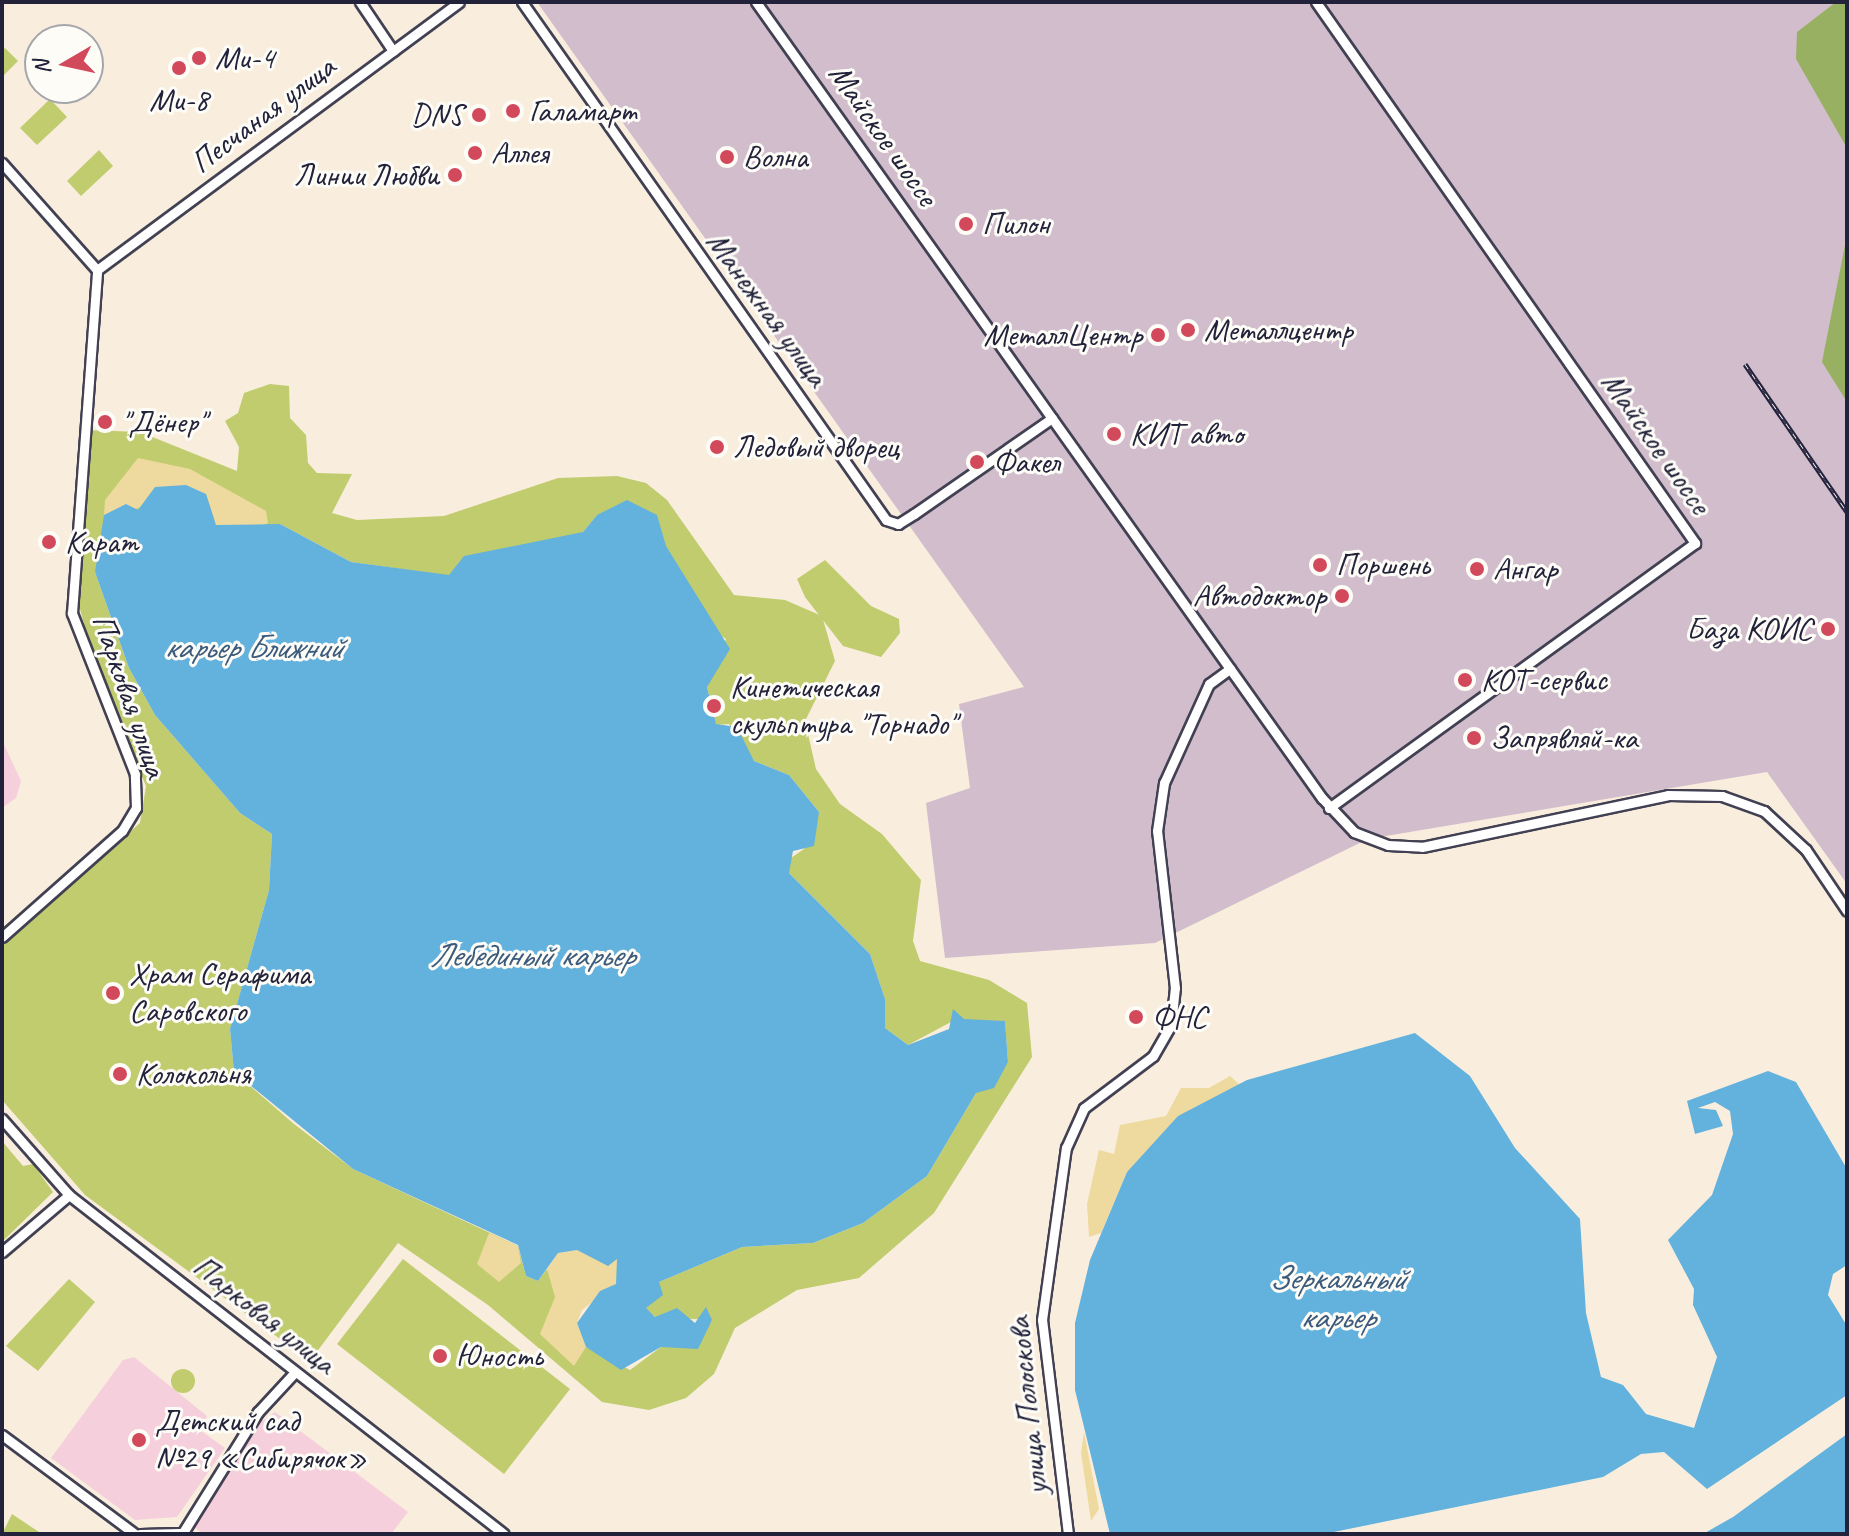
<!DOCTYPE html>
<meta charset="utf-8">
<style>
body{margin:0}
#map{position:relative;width:1849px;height:1536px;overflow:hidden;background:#f9eede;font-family:Caveat,sans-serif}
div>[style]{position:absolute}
.built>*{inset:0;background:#f5cfdb}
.industrial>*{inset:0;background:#d1bdcc}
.green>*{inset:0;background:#c0cc6e}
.round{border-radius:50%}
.forest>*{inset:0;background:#98b061}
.sand>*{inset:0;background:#eeda9e}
.water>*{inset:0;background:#63b1dd}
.roads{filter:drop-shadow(2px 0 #424153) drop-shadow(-2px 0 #424153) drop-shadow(0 2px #424153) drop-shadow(0 -2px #424153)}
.minor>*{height:9px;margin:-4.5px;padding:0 4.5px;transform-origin:4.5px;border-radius:4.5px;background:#fff}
.rail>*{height:5px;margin-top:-2.5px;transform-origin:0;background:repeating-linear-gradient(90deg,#fdfcf7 0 6px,#22223b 0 12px);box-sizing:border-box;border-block:2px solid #22223b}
.dots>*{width:22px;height:22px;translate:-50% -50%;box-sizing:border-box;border:4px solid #fdfcf7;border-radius:50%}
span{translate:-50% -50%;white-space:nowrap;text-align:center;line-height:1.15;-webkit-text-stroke:6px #fdfcf7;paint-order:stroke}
.poi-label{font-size:32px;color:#22223b}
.left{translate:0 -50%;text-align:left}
.right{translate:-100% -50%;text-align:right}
.street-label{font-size:32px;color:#22223b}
.water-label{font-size:34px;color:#3c5b7c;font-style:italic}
.frame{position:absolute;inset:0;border:4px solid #22223b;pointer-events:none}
.north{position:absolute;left:24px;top:24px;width:80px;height:80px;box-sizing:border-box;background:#fdfcf7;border:2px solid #a5a5ac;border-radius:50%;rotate:261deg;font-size:22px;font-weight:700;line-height:32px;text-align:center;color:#22223b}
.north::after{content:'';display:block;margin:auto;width:28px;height:36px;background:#d1495b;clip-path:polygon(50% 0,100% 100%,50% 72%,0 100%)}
</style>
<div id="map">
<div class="built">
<i style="clip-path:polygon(2px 740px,21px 781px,16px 798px,2px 808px)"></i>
<i style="clip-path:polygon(134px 1357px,207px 1416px,200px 1430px,225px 1448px,177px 1517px,135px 1520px,51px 1458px,123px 1360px)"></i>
<i style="clip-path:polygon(275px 1412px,408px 1512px,391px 1534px,203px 1534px,194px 1527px,259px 1423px)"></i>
</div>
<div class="industrial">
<i style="clip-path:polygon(537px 2px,1847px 2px,1847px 884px,1767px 772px,1368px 839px,1155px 943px,945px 958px,926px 803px,970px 788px,959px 704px,1024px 687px)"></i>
</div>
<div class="green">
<i style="clip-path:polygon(5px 48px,18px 61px,2px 77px,2px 51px)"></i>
<i style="clip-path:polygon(50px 99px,67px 117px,37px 145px,20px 128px)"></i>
<i style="clip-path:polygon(99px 150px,113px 166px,81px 196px,67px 181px)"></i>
<i style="clip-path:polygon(evenodd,270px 384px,289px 386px,290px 418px,306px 435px,308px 463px,317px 473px,352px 474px,332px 513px,357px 520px,444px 516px,558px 478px,617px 476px,646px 483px,667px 500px,734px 595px,785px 600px,822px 616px,835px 661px,805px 721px,816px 769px,840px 804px,882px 834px,921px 880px,913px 941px,920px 961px,989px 980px,1027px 1003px,1032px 1057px,934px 1213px,859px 1278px,797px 1290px,735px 1328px,714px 1374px,686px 1398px,649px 1410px,602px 1402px,488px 1305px,398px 1243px,310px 1361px,85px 1195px,2px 1100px,2px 942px,140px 823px,146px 786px,96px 668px,78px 602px,86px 430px,140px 432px,237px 471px,239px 447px,225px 421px,238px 413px,244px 393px,270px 384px,137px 510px,255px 529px,280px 524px,351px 562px,450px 576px,583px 532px,597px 515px,665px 546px,712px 630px,726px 639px,707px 687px,716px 725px,729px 724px,754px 761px,789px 775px,819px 812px,804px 849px,788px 860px,789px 873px,870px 954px,885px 999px,885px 1028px,908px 1045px,951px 1022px,1005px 1022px,1008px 1062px,976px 1093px,927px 1176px,863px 1223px,813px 1243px,742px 1247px,659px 1282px,645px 1308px,655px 1317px,712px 1320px,700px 1339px,661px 1347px,630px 1370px,586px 1347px,547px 1269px,538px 1281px,526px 1276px,518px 1246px,353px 1169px,294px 1124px,234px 1072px,230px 1029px,269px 890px,272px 834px,240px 813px,155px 715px,129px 668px,95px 572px,137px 510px)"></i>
<i style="clip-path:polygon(825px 560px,871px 606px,899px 619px,900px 633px,881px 657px,843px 646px,805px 597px,797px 579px)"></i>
<i style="clip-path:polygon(2px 1141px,23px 1166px,33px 1164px,53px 1192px,2px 1242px)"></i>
<i style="clip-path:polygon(403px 1259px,570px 1389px,504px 1474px,337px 1344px)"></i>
<i style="clip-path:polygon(69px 1279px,95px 1302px,38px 1371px,6px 1346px)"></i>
<i class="round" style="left:171px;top:1369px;width:24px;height:24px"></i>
<i style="clip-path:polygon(12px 1514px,39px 1532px,38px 1534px,2px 1534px)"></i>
</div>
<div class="forest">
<i style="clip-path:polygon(1836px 2px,1847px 2px,1847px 148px,1796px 59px,1797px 32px)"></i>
<i style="clip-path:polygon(1847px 235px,1847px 402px,1822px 362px)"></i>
</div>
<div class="sand">
<i style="clip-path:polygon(138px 458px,190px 469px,266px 511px,268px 523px,255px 529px,216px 525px,206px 494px,104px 515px,105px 500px)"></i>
<i style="clip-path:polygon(1230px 1076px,1240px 1085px,1127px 1172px,1101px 1233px,1089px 1237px,1087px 1204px,1099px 1150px,1114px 1154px,1120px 1125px,1166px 1116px,1181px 1088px,1209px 1088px)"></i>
<i style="clip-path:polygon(489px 1233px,518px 1246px,521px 1263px,499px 1282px,477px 1264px)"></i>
<i style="clip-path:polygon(577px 1250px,617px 1259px,620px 1269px,616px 1284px,582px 1310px,577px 1323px,586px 1347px,574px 1366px,540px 1334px,555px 1297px,547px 1269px,558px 1253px)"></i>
<i style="clip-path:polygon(1084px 1432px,1099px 1509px,1091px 1521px,1081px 1453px)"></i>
</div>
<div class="water">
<i style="clip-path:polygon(186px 485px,206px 494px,216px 525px,280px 524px,351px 562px,449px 575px,464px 556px,583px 532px,597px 515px,627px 500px,657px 515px,666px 546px,730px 649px,707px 687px,716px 724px,737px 727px,754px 761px,789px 775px,819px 812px,814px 846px,793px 851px,789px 873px,870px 954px,885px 999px,885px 1028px,908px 1045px,949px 1029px,953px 1009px,964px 1019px,1005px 1021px,1008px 1062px,994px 1088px,976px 1093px,927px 1176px,863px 1223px,813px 1243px,742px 1247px,659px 1282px,663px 1295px,646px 1308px,655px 1317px,677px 1308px,695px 1323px,706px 1307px,712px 1320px,698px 1349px,661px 1347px,621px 1370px,586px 1347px,577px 1323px,600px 1291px,616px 1284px,617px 1259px,608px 1266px,577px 1250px,558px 1253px,538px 1281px,526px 1276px,518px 1245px,353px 1169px,234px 1072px,230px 1029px,269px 890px,272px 834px,240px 813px,155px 715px,129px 668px,95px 572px,104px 515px,126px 504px,138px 510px,155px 487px)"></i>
<i style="clip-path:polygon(1415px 1033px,1470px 1076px,1515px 1148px,1580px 1219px,1586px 1313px,1601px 1377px,1623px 1385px,1646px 1414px,1694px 1428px,1717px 1357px,1693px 1305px,1694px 1289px,1668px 1240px,1712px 1195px,1733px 1134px,1730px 1111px,1715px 1102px,1698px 1108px,1716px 1110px,1723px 1126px,1695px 1134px,1687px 1101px,1768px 1071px,1796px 1082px,1847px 1169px,1847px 1265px,1833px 1274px,1828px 1295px,1847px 1326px,1847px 1395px,1707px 1489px,1664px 1452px,1641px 1454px,1603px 1477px,1324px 1534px,1110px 1534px,1075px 1390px,1075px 1323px,1090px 1260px,1127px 1172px,1178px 1116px,1247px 1080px)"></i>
<i style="clip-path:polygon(1847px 1434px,1847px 1534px,1703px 1534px,1733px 1517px)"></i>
</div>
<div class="roads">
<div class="minor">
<i style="left:360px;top:2px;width:59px;rotate:56deg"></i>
<i style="left:522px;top:2px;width:633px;rotate:54.9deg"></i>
<i style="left:886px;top:520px;width:13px;rotate:18deg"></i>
<i style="left:898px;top:524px;width:19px;rotate:-32deg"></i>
<i style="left:914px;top:514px;width:168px;rotate:-34.8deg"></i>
<i style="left:756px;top:2px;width:977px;rotate:54.59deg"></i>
<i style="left:1322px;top:798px;width:47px;rotate:46.7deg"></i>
<i style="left:1354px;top:832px;width:36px;rotate:21deg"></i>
<i style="left:1388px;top:845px;width:34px;rotate:3deg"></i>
<i style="left:1422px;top:847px;width:251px;rotate:-11.9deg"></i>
<i style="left:1668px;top:795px;width:54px;rotate:1.1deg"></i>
<i style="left:1722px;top:796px;width:45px;rotate:19.7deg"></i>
<i style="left:1764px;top:811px;width:57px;rotate:42.9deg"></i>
<i style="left:1806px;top:850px;width:73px;rotate:56.1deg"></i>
<i style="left:1316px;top:2px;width:661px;rotate:54.99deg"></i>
<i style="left:1695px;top:543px;width:452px;rotate:144.1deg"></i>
<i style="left:2px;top:163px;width:143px;rotate:48.4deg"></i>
<i style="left:97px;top:270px;width:450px;rotate:-36.5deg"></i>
<i style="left:2px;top:937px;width:160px;rotate:-41.5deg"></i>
<i style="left:122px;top:831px;width:27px;rotate:-59deg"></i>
<i style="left:136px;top:808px;width:34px;rotate:-92deg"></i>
<i style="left:135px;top:774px;width:173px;rotate:-111.4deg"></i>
<i style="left:72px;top:613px;width:344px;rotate:-85.8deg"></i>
<i style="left:2px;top:1119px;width:101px;rotate:48.6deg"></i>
<i style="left:69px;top:1195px;width:551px;rotate:37.93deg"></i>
<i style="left:2px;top:1252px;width:88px;rotate:-40.4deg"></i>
<i style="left:2px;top:1435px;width:166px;rotate:36.7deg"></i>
<i style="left:140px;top:1534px;width:40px;rotate:-1.4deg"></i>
<i style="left:182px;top:1534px;width:144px;rotate:-58.1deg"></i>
<i style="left:258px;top:1412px;width:54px;rotate:-47.2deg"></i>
<i style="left:1068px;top:1534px;width:216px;rotate:-96.9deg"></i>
<i style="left:1042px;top:1320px;width:174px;rotate:-82.1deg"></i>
<i style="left:1066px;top:1148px;width:44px;rotate:-65.8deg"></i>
<i style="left:1084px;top:1108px;width:86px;rotate:-37deg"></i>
<i style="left:1153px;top:1056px;width:36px;rotate:-60deg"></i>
<i style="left:1171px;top:1025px;width:37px;rotate:-84deg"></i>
<i style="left:1175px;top:988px;width:158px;rotate:-96.5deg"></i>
<i style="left:1157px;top:831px;width:49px;rotate:-81.7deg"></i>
<i style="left:1164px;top:783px;width:109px;rotate:-65.6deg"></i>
<i style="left:1209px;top:684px;width:26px;rotate:-36deg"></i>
</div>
</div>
<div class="rail">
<i style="left:1745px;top:364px;width:180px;rotate:55.4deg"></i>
</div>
<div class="dots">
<i style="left:199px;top:58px;background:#d1495b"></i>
<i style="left:179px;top:68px;background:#d1495b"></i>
<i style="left:513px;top:111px;background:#d1495b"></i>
<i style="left:479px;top:115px;background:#d1495b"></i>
<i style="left:475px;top:153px;background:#d1495b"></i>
<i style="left:727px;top:157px;background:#d1495b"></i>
<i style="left:455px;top:175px;background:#d1495b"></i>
<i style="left:966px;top:224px;background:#d1495b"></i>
<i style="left:1188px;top:330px;background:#d1495b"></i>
<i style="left:1158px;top:335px;background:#d1495b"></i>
<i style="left:105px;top:422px;background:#d1495b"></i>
<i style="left:1114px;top:434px;background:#d1495b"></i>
<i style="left:717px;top:447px;background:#d1495b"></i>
<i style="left:977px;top:462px;background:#d1495b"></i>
<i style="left:49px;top:542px;background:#d1495b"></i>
<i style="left:1320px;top:565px;background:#d1495b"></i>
<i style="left:1477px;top:569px;background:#d1495b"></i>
<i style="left:1342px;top:596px;background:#d1495b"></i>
<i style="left:1828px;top:629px;background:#d1495b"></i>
<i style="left:1465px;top:680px;background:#d1495b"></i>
<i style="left:714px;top:706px;background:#d1495b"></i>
<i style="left:1474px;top:738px;background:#d1495b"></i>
<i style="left:113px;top:993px;background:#d1495b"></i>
<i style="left:1136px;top:1017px;background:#d1495b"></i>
<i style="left:120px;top:1074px;background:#d1495b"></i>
<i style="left:440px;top:1356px;background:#d1495b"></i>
<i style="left:139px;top:1440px;background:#d1495b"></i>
</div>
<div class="poi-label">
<span class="left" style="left:215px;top:58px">Ми-4</span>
<span style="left:179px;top:100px">Ми-8</span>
<span class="left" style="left:529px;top:111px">Галамарт</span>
<span class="right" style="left:463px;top:115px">DNS</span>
<span class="left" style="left:491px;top:153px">Аллея</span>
<span class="left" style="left:743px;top:157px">Волна</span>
<span class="right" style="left:439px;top:175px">Линии Любви</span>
<span class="left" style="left:982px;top:224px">Пилон</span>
<span class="left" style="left:1204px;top:330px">Металлцентр</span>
<span class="right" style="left:1142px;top:335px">МеталлЦентр</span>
<span class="left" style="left:121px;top:422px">"Дёнер"</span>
<span class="left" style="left:1130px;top:434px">КИТ авто</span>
<span class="left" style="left:733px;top:447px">Ледовый дворец</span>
<span class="left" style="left:993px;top:462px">Факел</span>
<span class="left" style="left:65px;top:542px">Карат</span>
<span class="left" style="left:1336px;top:565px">Поршень</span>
<span class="left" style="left:1493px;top:569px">Ангар</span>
<span class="right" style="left:1326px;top:596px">Автодоктор</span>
<span class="right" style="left:1812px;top:629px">База КОИС</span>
<span class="left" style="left:1481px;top:680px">КОТ-сервис</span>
<span class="left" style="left:730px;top:706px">Кинетическая<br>скульптура "Торнадо"</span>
<span class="left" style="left:1490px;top:738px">Запрявляй-ка</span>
<span class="left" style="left:129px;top:993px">Храм Серафима<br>Саровского</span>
<span class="left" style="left:1152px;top:1017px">ФНС</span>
<span class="left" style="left:136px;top:1074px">Колокольня</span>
<span class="left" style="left:456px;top:1356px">Юность</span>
<span class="left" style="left:155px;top:1440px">Детский сад<br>№29 «Сибирячок»</span>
</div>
<div class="street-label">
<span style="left:263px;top:115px;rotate:-37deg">Песчаная улица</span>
<span style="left:883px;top:135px;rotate:55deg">Майское шоссе</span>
<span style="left:767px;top:309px;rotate:54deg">Манежная улица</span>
<span style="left:1656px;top:443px;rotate:55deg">Майское шоссе</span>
<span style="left:129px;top:696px;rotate:71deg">Парковая улица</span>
<span style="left:264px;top:1315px;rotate:38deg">Парковая улица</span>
<span style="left:1028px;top:1406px;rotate:-96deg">улица Полоскова</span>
</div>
<div class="water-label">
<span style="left:253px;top:647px">карьер Ближний</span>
<span style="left:532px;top:955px">Лебединый карьер</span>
<span style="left:1337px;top:1297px">Зеркальный<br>карьер</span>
</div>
<div class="frame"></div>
<div class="north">N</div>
</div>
